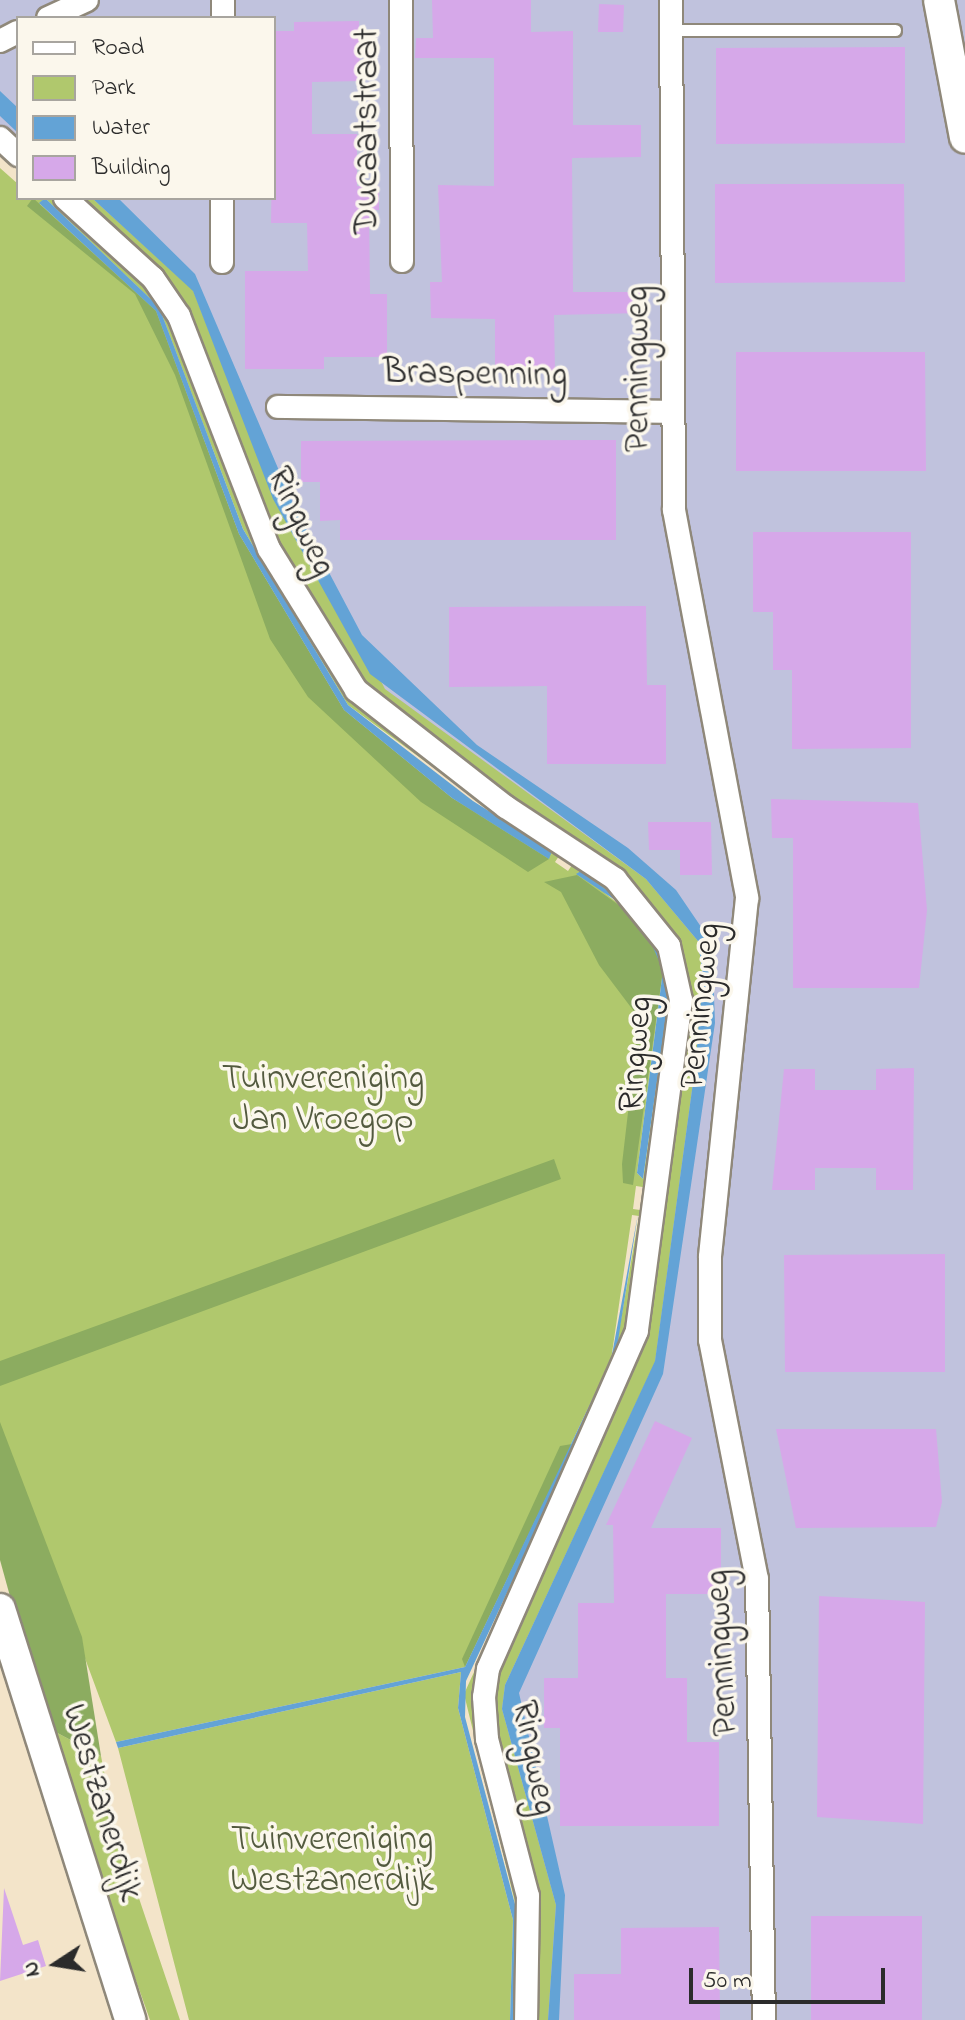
<!DOCTYPE html>
<style>
body{margin:0}
#map{position:relative;width:965px;height:2020px;overflow:hidden;background:#f3e4c9;font-family:"Indie Flower",sans-serif}
div>[style]{position:absolute}
.industrial>*{inset:0;background:#c0c2dd}
.green>*{inset:0;background:#b0c86d}
.forest>*{inset:0;background:#8cac60}
.water>*{inset:0;background:#63a3d6}
.building>*{inset:0;background:#d6a8e9}
.roads{filter:drop-shadow(2px 0 #8f887a) drop-shadow(-2px 0 #8f887a) drop-shadow(0 2px #8f887a) drop-shadow(0 -2px #8f887a)}
.lane>*{height:11px;margin:-5.5px;padding:0 5.5px;transform-origin:5.5px;border-radius:5.5px;background:#fff}
.street>*{height:22px;margin:-11px;padding:0 11px;transform-origin:11px;border-radius:11px;background:#fff}
.secondary>*{height:30px;margin:-15px;padding:0 15px;transform-origin:15px;border-radius:15px;background:#fff}
span{translate:-50% -50%;white-space:nowrap;text-align:center;line-height:1.15;-webkit-text-stroke:7px #fbf7ec;paint-order:stroke}
.street-label{font-size:36px;color:#2b2b2b}
.park-label{font-size:36px;color:#535a3f}
.legend{position:absolute;left:16px;top:16px;width:260px;height:184px;box-sizing:border-box;background:#fbf7ec;border:2px solid #a8a59f;margin:0;padding:10px 14px;list-style:none;font-size:24px;color:#2b2b2b}
.legend li{display:flex;align-items:center;gap:16px;height:40px}
.legend b{width:40px;border:2px solid #a8a59f}
.north{position:absolute;left:16px;top:1924px;width:80px;height:80px;-webkit-text-stroke:6px #fbf7ec;paint-order:stroke;rotate:258deg;font-size:22px;font-weight:700;line-height:32px;text-align:center;color:#2b2b2b}
.north::after{content:'';display:block;margin:auto;width:28px;height:36px;background:#2b2b2b;clip-path:polygon(50% 0,100% 100%,50% 72%,0 100%)}
.scale{position:absolute;left:689px;top:1968px;width:196px;height:36px;box-sizing:border-box;border:4px solid #2b2b2b;border-top:0;padding-left:10px;font-size:24px;line-height:28px;white-space:nowrap;color:#2b2b2b;-webkit-text-stroke:6px #fbf7ec;paint-order:stroke}
</style>
<div id="map">
<div class="industrial">
<i style="clip-path:polygon(0 0,965px 0,965px 2020px,531px 2020px,494px 1684px,618px 1397px,685px 949px,351px 672px,60px 198px,274px 198px,274px 18px,18px 18px,18px 160px,0 144px)"></i>
</div>
<div class="green">
<i style="clip-path:polygon(evenodd,0 168px,18px 184px,18px 198px,44px 198px,40px 204px,156px 310px,239px 534px,344px 710px,452px 798px,553px 855px,348px 705px,243px 529px,159px 307px,45px 198px,54px 198px,150px 284px,174px 322px,271px 567px,353px 694px,561px 853px,555px 862px,568px 871px,574px 862px,625px 898px,666px 959px,671px 1017px,649px 1188px,636px 1186px,633px 1209px,647px 1211px,626px 1348px,485px 1655px,475px 1700px,522px 1897px,520px 2020px,520px 1923px,464px 1694px,612px 1371px,639px 1216px,632px 1215px,611px 1360px,465px 1667px,116px 1742px,0 1429px,0 168px,578px 871px,631px 908px,656px 942px,665px 966px,668px 1004px,643px 1179px,637px 1173px,663px 970px,657px 948px,627px 911px,578px 871px)"></i>
<i style="clip-path:polygon(74px 198px,92px 198px,193px 290px,232px 390px,385px 689px,646px 879px,698px 941px,703px 977px,695px 1068px,655px 1362px,505px 1685px,502px 1709px,556px 1905px,548px 2020px,533px 2020px,534px 1893px,494px 1740px,491px 1683px,639px 1350px,677px 948px,643px 895px,368px 690px,285px 563px,187px 316px)"></i>
<i style="clip-path:polygon(461px 1672px,458px 1708px,513px 1920px,510px 2020px,189px 2020px,118px 1748px)"></i>
<i style="clip-path:polygon(46px 1727px,101px 1756px,115px 1827px,180px 2020px,150px 2020px)"></i>
</div>
<div class="forest">
<i style="clip-path:polygon(33px 198px,156px 311px,239px 534px,344px 710px,452px 798px,549px 859px,528px 872px,421px 802px,308px 697px,270px 639px,175px 375px,135px 294px,27px 206px)"></i>
<i style="clip-path:polygon(577px 875px,627px 911px,657px 948px,663px 970px,633px 1185px,623px 1183px,622px 1164px,639px 1018px,599px 965px,561px 892px,544px 882px)"></i>
<i style="clip-path:polygon(554px 1159px,561px 1179px,0 1386px,0 1361px)"></i>
<i style="clip-path:polygon(0 1422px,82px 1637px,101px 1756px,46px 1727px,0 1560px)"></i>
<i style="clip-path:polygon(572px 1444px,465px 1667px,462px 1659px,560px 1446px)"></i>
</div>
<div class="water">
<i style="clip-path:polygon(0 91px,18px 108px,18px 133px,0 116px)"></i>
<i style="clip-path:polygon(45px 198px,159px 307px,243px 529px,348px 705px,473px 801px,552px 851px,549px 859px,452px 798px,344px 710px,239px 534px,156px 311px,39px 203px)"></i>
<i style="clip-path:polygon(92px 198px,118px 198px,195px 274px,295px 508px,362px 635px,477px 745px,628px 848px,676px 890px,712px 943px,715px 1023px,663px 1374px,519px 1693px,565px 1895px,559px 2020px,548px 2020px,556px 1905px,502px 1709px,505px 1685px,655px 1361px,695px 1068px,703px 977px,698px 941px,646px 879px,370px 674px,273px 499px,193px 291px)"></i>
<i style="clip-path:polygon(581px 871px,631px 908px,656px 942px,665px 966px,668px 1004px,643px 1179px,637px 1173px,663px 970px,648px 936px,615px 900px,576px 874px)"></i>
<i style="clip-path:polygon(638px 1214px,615px 1360px,466px 1681px,465px 1717px,520px 1923px,515px 2020px,510px 2020px,513px 1920px,458px 1708px,461px 1672px,118px 1748px,116px 1742px,465px 1667px,611px 1360px)"></i>
</div>
<div class="building">
<i style="clip-path:polygon(432px 0,531px 0,531px 32px,573px 31px,573px 125px,641px 125px,641px 157px,572px 158px,573px 292px,641px 292px,643px 313px,554px 315px,555px 372px,495px 372px,495px 319px,431px 318px,430px 282px,442px 282px,438px 185px,494px 186px,494px 58px,415px 58px,416px 38px,433px 38px)"></i>
<i style="clip-path:polygon(599px 4px,624px 5px,623px 32px,598px 32px)"></i>
<i style="clip-path:polygon(359px 21px,360px 81px,312px 82px,312px 134px,357px 134px,357px 186px,379px 186px,379px 210px,369px 210px,370px 294px,387px 294px,387px 357px,324px 357px,324px 369px,245px 369px,245px 271px,308px 271px,307px 223px,271px 223px,274px 31px,294px 31px,294px 22px)"></i>
<i style="clip-path:polygon(905px 47px,905px 143px,716px 144px,716px 48px)"></i>
<i style="clip-path:polygon(715px 184px,904px 184px,905px 282px,715px 283px)"></i>
<i style="clip-path:polygon(736px 352px,925px 352px,926px 471px,736px 471px)"></i>
<i style="clip-path:polygon(616px 440px,616px 540px,340px 540px,340px 520px,320px 521px,320px 482px,301px 482px,301px 441px)"></i>
<i style="clip-path:polygon(753px 532px,911px 532px,911px 748px,792px 749px,792px 670px,773px 670px,773px 612px,753px 612px)"></i>
<i style="clip-path:polygon(646px 606px,647px 685px,666px 685px,666px 764px,547px 764px,547px 686px,449px 687px,449px 607px)"></i>
<i style="clip-path:polygon(771px 799px,918px 803px,927px 910px,919px 988px,793px 988px,793px 838px,772px 838px)"></i>
<i style="clip-path:polygon(648px 822px,711px 822px,712px 875px,680px 875px,680px 850px,649px 850px)"></i>
<i style="clip-path:polygon(914px 1068px,913px 1190px,876px 1190px,876px 1168px,815px 1168px,815px 1190px,772px 1190px,784px 1069px,815px 1069px,815px 1090px,876px 1090px,876px 1069px)"></i>
<i style="clip-path:polygon(945px 1254px,945px 1372px,785px 1372px,784px 1255px)"></i>
<i style="clip-path:polygon(655px 1421px,692px 1438px,651px 1528px,721px 1528px,721px 1594px,666px 1594px,666px 1678px,687px 1678px,687px 1742px,719px 1742px,719px 1826px,560px 1826px,560px 1728px,544px 1728px,544px 1678px,578px 1678px,578px 1603px,614px 1603px,613px 1525px,606px 1525px)"></i>
<i style="clip-path:polygon(776px 1429px,936px 1429px,942px 1502px,936px 1527px,796px 1528px)"></i>
<i style="clip-path:polygon(819px 1596px,925px 1602px,923px 1824px,817px 1817px)"></i>
<i style="clip-path:polygon(4px 1888px,23px 1945px,38px 1940px,46px 1966px,0 1981px)"></i>
<i style="clip-path:polygon(811px 1916px,922px 1916px,922px 2020px,811px 2020px)"></i>
<i style="clip-path:polygon(719px 1927px,720px 2020px,574px 2020px,574px 1974px,621px 1974px,621px 1928px)"></i>
</div>
<div class="roads">
<div class="lane">
<i style="left:671px;top:30px;width:224px"></i>
</div>
<div class="street">
<i style="left:401px;top:0;width:261px;rotate:89.8deg"></i>
<i style="left:671px;top:0;width:510px;rotate:89.66deg"></i>
<i style="left:674px;top:510px;width:395px;rotate:79.3deg"></i>
<i style="left:747px;top:898px;width:361px;rotate:95.9deg"></i>
<i style="left:710px;top:1257px;width:83px;rotate:90deg"></i>
<i style="left:710px;top:1340px;width:244px;rotate:78.9deg"></i>
<i style="left:757px;top:1579px;width:441px;rotate:89.1deg"></i>
<i style="left:48px;top:18px;width:43px;rotate:-24.8deg"></i>
<i style="left:223px;top:18px;width:18px;rotate:-90deg"></i>
<i style="left:0;top:41px;width:20px;rotate:-27deg"></i>
<i style="left:0;top:138px;width:25px;rotate:43deg"></i>
<i style="left:65px;top:198px;width:119px;rotate:42.3deg"></i>
<i style="left:153px;top:278px;width:46px;rotate:55.6deg"></i>
<i style="left:179px;top:316px;width:250px;rotate:68.9deg"></i>
<i style="left:269px;top:549px;width:166px;rotate:58.3deg"></i>
<i style="left:356px;top:690px;width:190px;rotate:38deg"></i>
<i style="left:506px;top:807px;width:131px;rotate:33.4deg"></i>
<i style="left:615px;top:879px;width:86px;rotate:51.1deg"></i>
<i style="left:669px;top:946px;width:55px;rotate:77.5deg"></i>
<i style="left:681px;top:1000px;width:334px;rotate:97.6deg"></i>
<i style="left:637px;top:1331px;width:369px;rotate:113.8deg"></i>
<i style="left:488px;top:1669px;width:28px;rotate:98deg"></i>
<i style="left:484px;top:1697px;width:42px;rotate:85.9deg"></i>
<i style="left:487px;top:1739px;width:162px;rotate:75.4deg"></i>
<i style="left:528px;top:1896px;width:124px;rotate:90.9deg"></i>
<i style="left:222px;top:262px;width:64px;rotate:-90deg"></i>
<i style="left:278px;top:407px;width:394px;rotate:0.7deg"></i>
</div>
<div class="secondary">
<i style="left:939px;top:0;width:140px;rotate:79.3deg"></i>
<i style="left:0;top:1609px;width:431px;rotate:72.4deg"></i>
</div>
</div>
<div class="street-label">
<span style="left:368px;top:131px;rotate:-90deg">Ducaatstraat</span>
<span style="left:639px;top:369px;rotate:-90deg">Penningweg</span>
<span style="left:475px;top:375px;rotate:1deg">Braspenning</span>
<span style="left:300px;top:522px;rotate:65deg">Ringweg</span>
<span style="left:702px;top:1006px;rotate:-84deg">Penningweg</span>
<span style="left:637px;top:1054px;rotate:-85deg">Ringweg</span>
<span style="left:723px;top:1653px;rotate:-93deg">Penningweg</span>
<span style="left:533px;top:1758px;rotate:79deg">Ringweg</span>
<span style="left:101px;top:1803px;rotate:73deg">Westzanerdijk</span>
</div>
<div class="park-label">
<span style="left:323px;top:1100px">Tuinvereniging<br>Jan Vroegop</span>
<span style="left:332px;top:1861px">Tuinvereniging<br>Westzanerdijk</span>
</div>
<ul class="legend">
<li><b style="height:10px;background:#fff"></b>Road</li>
<li><b style="height:22px;background:#b0c86d"></b>Park</li>
<li><b style="height:22px;background:#63a3d6"></b>Water</li>
<li><b style="height:22px;background:#d6a8e9"></b>Building</li>
</ul>
<div class="north">N</div>
<div class="scale">50 m</div>
</div>
